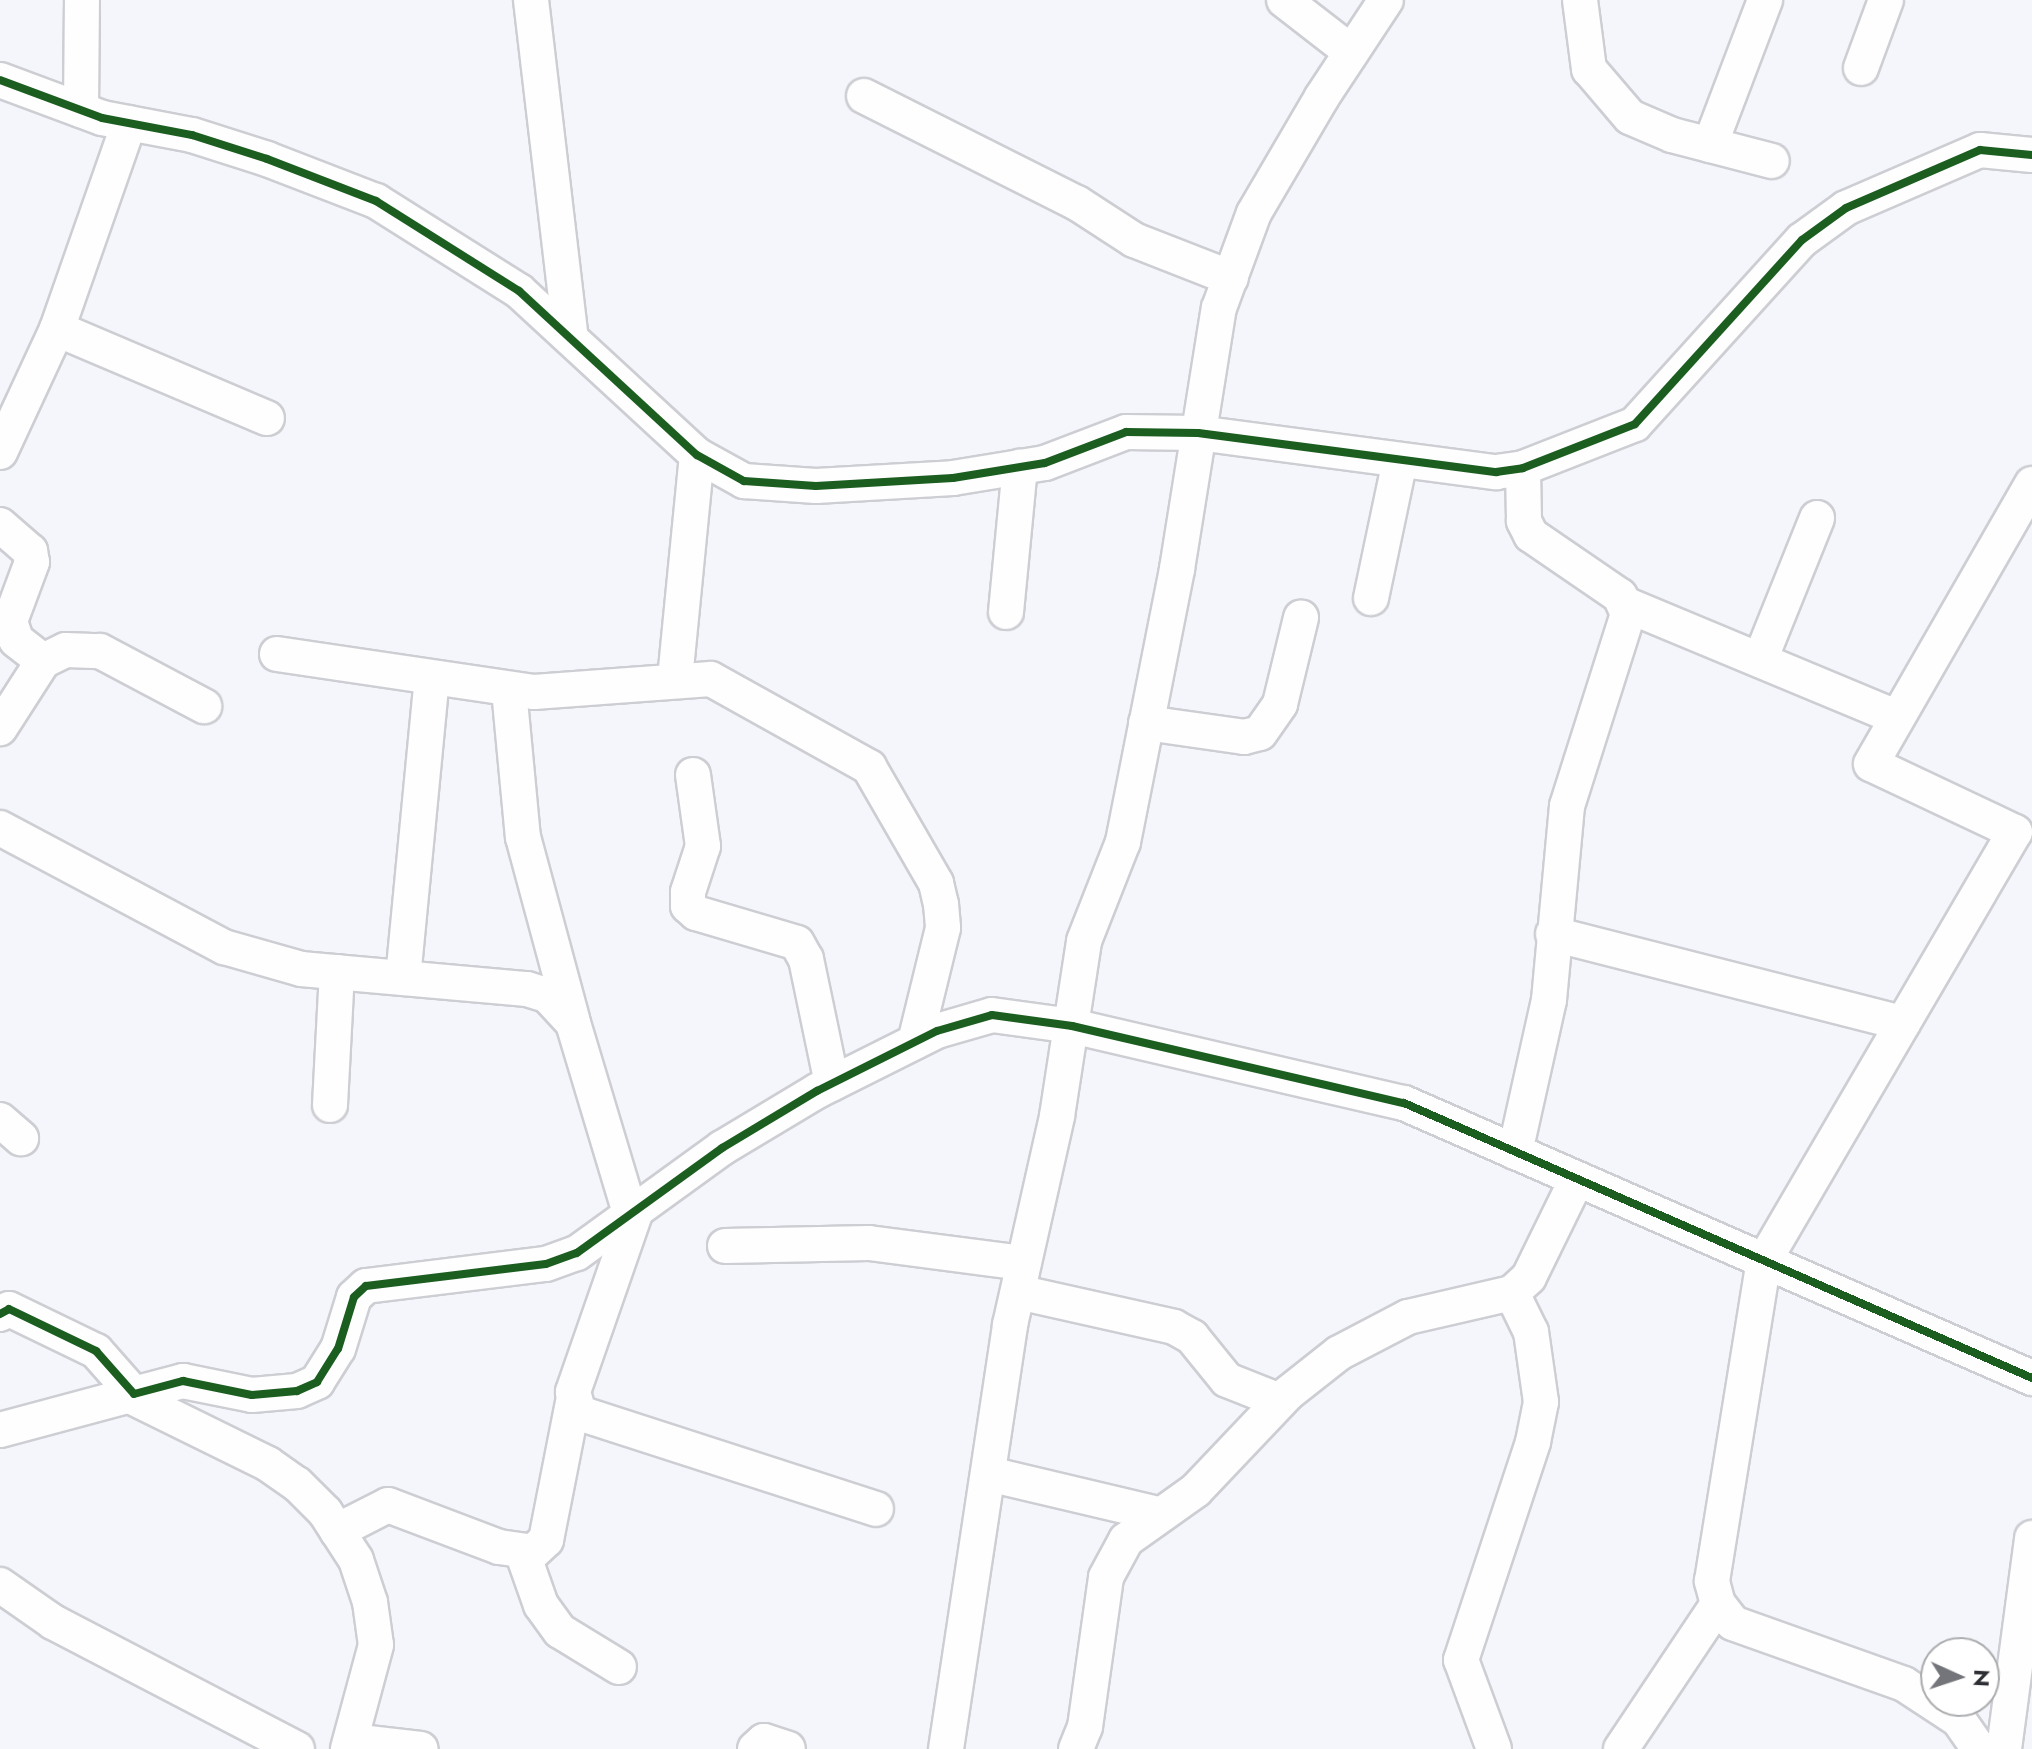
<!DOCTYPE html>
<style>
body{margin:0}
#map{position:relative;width:2032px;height:1749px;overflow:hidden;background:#f5f6fb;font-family:Jost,sans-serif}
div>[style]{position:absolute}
.roads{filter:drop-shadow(2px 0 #cdced3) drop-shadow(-2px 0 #cdced3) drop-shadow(0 2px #cdced3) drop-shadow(0 -2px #cdced3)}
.street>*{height:34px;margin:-17px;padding:0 17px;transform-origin:17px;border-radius:17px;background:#fefefe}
.cycleway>*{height:8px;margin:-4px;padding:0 4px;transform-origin:4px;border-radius:4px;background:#1b5e20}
span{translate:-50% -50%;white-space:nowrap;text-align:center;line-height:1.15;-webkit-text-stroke:6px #fff;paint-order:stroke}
.north{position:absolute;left:1920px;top:1637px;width:80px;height:80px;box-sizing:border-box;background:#fff;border:2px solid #abacae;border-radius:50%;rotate:93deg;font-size:22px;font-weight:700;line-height:32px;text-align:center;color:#2e2f34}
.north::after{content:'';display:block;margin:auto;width:28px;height:36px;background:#74757a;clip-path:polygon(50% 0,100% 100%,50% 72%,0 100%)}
</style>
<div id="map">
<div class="roads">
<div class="street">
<i style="left:531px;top:0;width:340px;rotate:83.3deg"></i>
<i style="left:1284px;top:0;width:85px;rotate:37.8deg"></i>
<i style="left:1580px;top:0;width:70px;rotate:82.6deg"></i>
<i style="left:1589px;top:69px;width:63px;rotate:49.5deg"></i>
<i style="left:1630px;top:117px;width:46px;rotate:23.2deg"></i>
<i style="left:1672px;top:135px;width:103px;rotate:14.6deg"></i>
<i style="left:1861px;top:68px;width:72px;rotate:-69.8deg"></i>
<i style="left:0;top:80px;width:109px;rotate:20.4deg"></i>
<i style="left:102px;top:118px;width:92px;rotate:10.7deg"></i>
<i style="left:192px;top:135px;width:79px;rotate:17.7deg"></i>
<i style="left:267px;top:159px;width:117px;rotate:21.1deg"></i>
<i style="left:376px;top:201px;width:169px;rotate:32.2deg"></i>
<i style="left:519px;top:291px;width:242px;rotate:42.7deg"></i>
<i style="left:697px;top:455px;width:54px;rotate:29deg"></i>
<i style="left:744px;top:481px;width:72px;rotate:4deg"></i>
<i style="left:816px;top:486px;width:137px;rotate:-3.3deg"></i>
<i style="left:953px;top:478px;width:93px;rotate:-9.3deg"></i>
<i style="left:1045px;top:463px;width:87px;rotate:-20.9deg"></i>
<i style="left:1126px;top:432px;width:72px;rotate:0.8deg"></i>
<i style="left:1198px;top:433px;width:301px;rotate:7.5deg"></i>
<i style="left:1496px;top:472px;width:27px;rotate:-8deg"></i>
<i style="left:1523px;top:468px;width:120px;rotate:-21.4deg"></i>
<i style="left:1635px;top:424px;width:248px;rotate:-47.8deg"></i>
<i style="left:1802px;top:240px;width:54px;rotate:-36deg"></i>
<i style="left:1846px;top:208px;width:146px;rotate:-23.4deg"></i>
<i style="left:1980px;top:150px;width:52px;rotate:5.5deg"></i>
<i style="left:864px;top:96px;width:238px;rotate:26.7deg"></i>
<i style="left:1077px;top:203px;width:68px;rotate:33deg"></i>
<i style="left:1134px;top:240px;width:104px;rotate:21.4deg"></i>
<i style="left:81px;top:110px;width:110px;rotate:-89.5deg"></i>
<i style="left:1710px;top:145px;width:155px;rotate:-69.2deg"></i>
<i style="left:57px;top:329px;width:228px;rotate:23deg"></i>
<i style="left:0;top:452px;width:136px;rotate:-65.1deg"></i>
<i style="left:57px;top:329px;width:218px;rotate:-70.7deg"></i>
<i style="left:0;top:525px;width:40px;rotate:41deg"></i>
<i style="left:30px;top:551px;width:11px;rotate:80deg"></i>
<i style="left:32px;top:562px;width:63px;rotate:110.4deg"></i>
<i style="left:10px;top:621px;width:20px;rotate:72deg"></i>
<i style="left:16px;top:640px;width:34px;rotate:38deg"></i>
<i style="left:43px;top:661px;width:80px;rotate:122.7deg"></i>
<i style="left:1371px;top:598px;width:141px;rotate:-78.1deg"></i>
<i style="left:1627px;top:605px;width:291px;rotate:22.6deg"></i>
<i style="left:1006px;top:612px;width:146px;rotate:-84.5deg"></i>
<i style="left:277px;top:654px;width:260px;rotate:8.4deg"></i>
<i style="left:534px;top:692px;width:177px;rotate:-4.2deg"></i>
<i style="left:711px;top:679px;width:181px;rotate:29.1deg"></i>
<i style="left:869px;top:767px;width:134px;rotate:60deg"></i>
<i style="left:936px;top:883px;width:22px;rotate:77deg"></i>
<i style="left:941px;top:904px;width:24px;rotate:85deg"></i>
<i style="left:943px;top:928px;width:117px;rotate:103.8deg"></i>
<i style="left:1760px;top:660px;width:153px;rotate:-68.1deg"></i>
<i style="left:43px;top:661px;width:25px;rotate:-26deg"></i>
<i style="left:66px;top:650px;width:34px;rotate:2deg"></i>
<i style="left:100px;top:651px;width:118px;rotate:27.9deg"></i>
<i style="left:675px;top:679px;width:225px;rotate:-84.4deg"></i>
<i style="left:509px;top:690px;width:148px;rotate:84.6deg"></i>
<i style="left:523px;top:837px;width:188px;rotate:74.9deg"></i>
<i style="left:1146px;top:723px;width:99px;rotate:8.1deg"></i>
<i style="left:1244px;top:737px;width:16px;rotate:-14deg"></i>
<i style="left:1260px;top:733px;width:35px;rotate:-55deg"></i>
<i style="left:1280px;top:704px;width:89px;rotate:-76.3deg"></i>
<i style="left:693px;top:775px;width:72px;rotate:82deg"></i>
<i style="left:703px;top:846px;width:48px;rotate:108.1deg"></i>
<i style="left:688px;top:892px;width:14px;rotate:90deg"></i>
<i style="left:688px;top:906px;width:11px;rotate:41deg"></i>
<i style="left:696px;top:913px;width:105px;rotate:16.5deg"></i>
<i style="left:797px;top:943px;width:18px;rotate:61deg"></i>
<i style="left:806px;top:959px;width:127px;rotate:78.2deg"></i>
<i style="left:0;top:828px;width:254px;rotate:28deg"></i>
<i style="left:224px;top:947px;width:80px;rotate:15.9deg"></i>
<i style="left:301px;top:969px;width:227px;rotate:5.1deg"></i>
<i style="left:527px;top:989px;width:21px;rotate:17deg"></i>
<i style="left:547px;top:995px;width:38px;rotate:47deg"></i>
<i style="left:573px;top:1023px;width:198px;rotate:73.3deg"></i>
<i style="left:1553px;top:934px;width:361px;rotate:14.3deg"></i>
<i style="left:403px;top:978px;width:301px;rotate:-84.5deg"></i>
<i style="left:330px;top:1105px;width:133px;rotate:-87deg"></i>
<i style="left:0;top:1120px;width:28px;rotate:41deg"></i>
<i style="left:1515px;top:1152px;width:156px;rotate:-77.4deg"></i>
<i style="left:1549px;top:1000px;width:195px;rotate:-84.7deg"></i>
<i style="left:1567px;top:806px;width:201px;rotate:-72.4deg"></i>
<i style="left:1628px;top:614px;width:20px;rotate:-114deg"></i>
<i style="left:1620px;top:596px;width:108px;rotate:-145.6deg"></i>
<i style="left:1531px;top:535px;width:16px;rotate:-117deg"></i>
<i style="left:1524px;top:521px;width:53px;rotate:-91.1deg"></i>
<i style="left:637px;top:1208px;width:195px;rotate:109.2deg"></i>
<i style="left:573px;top:1392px;width:22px;rotate:74deg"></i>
<i style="left:579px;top:1413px;width:312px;rotate:17.9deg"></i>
<i style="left:725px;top:1246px;width:144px;rotate:-1.2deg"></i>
<i style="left:869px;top:1243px;width:156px;rotate:7.4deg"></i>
<i style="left:1018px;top:1292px;width:160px;rotate:12.6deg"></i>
<i style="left:1174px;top:1327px;width:21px;rotate:29deg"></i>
<i style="left:1192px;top:1337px;width:55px;rotate:50.9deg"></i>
<i style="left:1227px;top:1380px;width:57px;rotate:21.6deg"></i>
<i style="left:0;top:1314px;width:10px;rotate:-29deg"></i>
<i style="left:9px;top:1309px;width:97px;rotate:25.8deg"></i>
<i style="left:96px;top:1351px;width:57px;rotate:48.5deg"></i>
<i style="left:134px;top:1394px;width:51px;rotate:-14.9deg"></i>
<i style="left:183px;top:1381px;width:70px;rotate:11.5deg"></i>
<i style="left:252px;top:1395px;width:45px;rotate:-5.1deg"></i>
<i style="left:297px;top:1391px;width:22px;rotate:-24deg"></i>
<i style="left:317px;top:1382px;width:39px;rotate:-58deg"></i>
<i style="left:338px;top:1349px;width:54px;rotate:-72.9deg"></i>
<i style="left:354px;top:1297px;width:16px;rotate:-43deg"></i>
<i style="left:366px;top:1286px;width:181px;rotate:-7deg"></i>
<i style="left:546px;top:1264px;width:33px;rotate:-20deg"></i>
<i style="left:577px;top:1253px;width:179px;rotate:-35.9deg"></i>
<i style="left:722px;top:1148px;width:111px;rotate:-31deg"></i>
<i style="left:817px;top:1091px;width:134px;rotate:-26.6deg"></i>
<i style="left:937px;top:1031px;width:57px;rotate:-16.2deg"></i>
<i style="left:992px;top:1015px;width:81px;rotate:7.8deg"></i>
<i style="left:1072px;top:1026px;width:341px;rotate:13.1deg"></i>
<i style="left:1404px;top:1103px;width:686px;rotate:23.65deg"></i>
<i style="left:130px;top:1396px;width:154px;rotate:26.2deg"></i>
<i style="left:268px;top:1464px;width:35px;rotate:35deg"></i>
<i style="left:297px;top:1484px;width:40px;rotate:45deg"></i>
<i style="left:325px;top:1512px;width:57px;rotate:57.1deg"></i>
<i style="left:356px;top:1560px;width:44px;rotate:71.6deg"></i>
<i style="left:370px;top:1602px;width:43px;rotate:82.1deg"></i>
<i style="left:376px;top:1645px;width:108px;rotate:105.1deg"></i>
<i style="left:0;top:1430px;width:139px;rotate:-15deg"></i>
<i style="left:989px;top:1474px;width:174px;rotate:13.3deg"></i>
<i style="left:337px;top:1531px;width:57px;rotate:-27deg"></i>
<i style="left:388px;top:1505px;width:119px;rotate:20.7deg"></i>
<i style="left:499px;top:1547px;width:34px;rotate:8deg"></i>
<i style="left:533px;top:1552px;width:18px;rotate:-43deg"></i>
<i style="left:546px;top:1540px;width:141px;rotate:-78.9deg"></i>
<i style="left:523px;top:1554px;width:54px;rotate:70.6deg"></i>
<i style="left:541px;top:1605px;width:32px;rotate:54deg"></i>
<i style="left:560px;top:1631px;width:69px;rotate:31.4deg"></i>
<i style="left:0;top:1585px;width:65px;rotate:34.9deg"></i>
<i style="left:53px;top:1622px;width:275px;rotate:27.5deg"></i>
<i style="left:351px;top:1741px;width:70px;rotate:6.5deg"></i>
<i style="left:755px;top:1749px;width:12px;rotate:-42deg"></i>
<i style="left:764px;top:1741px;width:25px;rotate:18deg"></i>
<i style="left:946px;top:1749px;width:429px;rotate:-81.4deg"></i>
<i style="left:1010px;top:1325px;width:214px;rotate:-77.3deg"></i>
<i style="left:1057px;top:1116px;width:177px;rotate:-81.2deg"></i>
<i style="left:1084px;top:941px;width:106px;rotate:-68.5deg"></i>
<i style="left:1123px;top:842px;width:278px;rotate:-78.8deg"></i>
<i style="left:1177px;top:569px;width:264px;rotate:-80.9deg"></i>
<i style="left:1219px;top:308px;width:101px;rotate:-69.8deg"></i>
<i style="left:1254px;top:213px;width:134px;rotate:-59.6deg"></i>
<i style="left:1322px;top:97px;width:116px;rotate:-56.6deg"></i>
<i style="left:1076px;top:1749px;width:24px;rotate:-68deg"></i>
<i style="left:1085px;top:1727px;width:151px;rotate:-82deg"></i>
<i style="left:1106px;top:1577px;width:42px;rotate:-61.6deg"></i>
<i style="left:1126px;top:1540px;width:86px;rotate:-35.5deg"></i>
<i style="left:1196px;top:1490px;width:132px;rotate:-46.5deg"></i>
<i style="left:1287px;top:1394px;width:66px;rotate:-38.3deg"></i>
<i style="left:1339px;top:1353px;width:78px;rotate:-27.6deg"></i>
<i style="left:1408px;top:1317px;width:107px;rotate:-13deg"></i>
<i style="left:1512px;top:1293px;width:23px;rotate:-43deg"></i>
<i style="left:1529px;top:1277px;width:109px;rotate:-63.9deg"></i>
<i style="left:1494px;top:1749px;width:95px;rotate:-110.3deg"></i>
<i style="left:1461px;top:1660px;width:230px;rotate:-71.7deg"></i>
<i style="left:1533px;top:1442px;width:41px;rotate:-78.7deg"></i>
<i style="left:1541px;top:1402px;width:71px;rotate:-98.1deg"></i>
<i style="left:1531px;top:1332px;width:43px;rotate:-116deg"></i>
<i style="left:1621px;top:1749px;width:174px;rotate:-56.2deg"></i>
<i style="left:1979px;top:1749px;width:35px;rotate:-125deg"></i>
<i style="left:1959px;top:1720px;width:66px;rotate:-146.8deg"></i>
<i style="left:1904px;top:1684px;width:182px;rotate:-160.4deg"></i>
<i style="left:1733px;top:1623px;width:24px;rotate:-128deg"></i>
<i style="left:1718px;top:1604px;width:24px;rotate:-105deg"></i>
<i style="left:1712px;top:1581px;width:324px;rotate:-80.8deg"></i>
<i style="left:1764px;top:1261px;width:497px;rotate:-59.7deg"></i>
<i style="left:2015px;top:832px;width:159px;rotate:-154.7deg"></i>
<i style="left:1871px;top:764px;width:323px;rotate:-60.1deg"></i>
<i style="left:2004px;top:1749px;width:213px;rotate:-82.4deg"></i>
</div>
</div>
<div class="cycleway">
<i style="left:0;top:80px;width:109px;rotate:20.4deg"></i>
<i style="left:102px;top:118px;width:92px;rotate:10.7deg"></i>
<i style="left:192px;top:135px;width:79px;rotate:17.7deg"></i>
<i style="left:267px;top:159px;width:117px;rotate:21.1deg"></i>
<i style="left:376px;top:201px;width:169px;rotate:32.2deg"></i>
<i style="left:519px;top:291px;width:242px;rotate:42.7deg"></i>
<i style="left:697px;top:455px;width:54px;rotate:29deg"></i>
<i style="left:744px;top:481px;width:72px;rotate:4deg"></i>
<i style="left:816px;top:486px;width:137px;rotate:-3.3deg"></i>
<i style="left:953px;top:478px;width:93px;rotate:-9.3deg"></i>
<i style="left:1045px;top:463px;width:87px;rotate:-20.9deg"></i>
<i style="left:1126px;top:432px;width:72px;rotate:0.8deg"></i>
<i style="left:1198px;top:433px;width:301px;rotate:7.5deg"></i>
<i style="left:1496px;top:472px;width:27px;rotate:-8deg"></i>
<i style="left:1523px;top:468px;width:120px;rotate:-21.4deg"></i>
<i style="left:1635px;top:424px;width:248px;rotate:-47.8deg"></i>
<i style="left:1802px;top:240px;width:54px;rotate:-36deg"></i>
<i style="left:1846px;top:208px;width:146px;rotate:-23.4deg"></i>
<i style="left:1980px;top:150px;width:52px;rotate:5.5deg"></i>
<i style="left:0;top:1314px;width:10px;rotate:-29deg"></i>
<i style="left:9px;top:1309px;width:97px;rotate:25.8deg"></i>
<i style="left:96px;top:1351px;width:57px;rotate:48.5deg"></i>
<i style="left:134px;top:1394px;width:51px;rotate:-14.9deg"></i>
<i style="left:183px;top:1381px;width:70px;rotate:11.5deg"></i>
<i style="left:252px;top:1395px;width:45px;rotate:-5.1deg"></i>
<i style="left:297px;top:1391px;width:22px;rotate:-24deg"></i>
<i style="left:317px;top:1382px;width:39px;rotate:-58deg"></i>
<i style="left:338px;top:1349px;width:54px;rotate:-72.9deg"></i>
<i style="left:354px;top:1297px;width:16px;rotate:-43deg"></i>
<i style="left:366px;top:1286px;width:181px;rotate:-7deg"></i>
<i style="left:546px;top:1264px;width:33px;rotate:-20deg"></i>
<i style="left:577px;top:1253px;width:179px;rotate:-35.9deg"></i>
<i style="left:722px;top:1148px;width:111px;rotate:-31deg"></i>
<i style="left:817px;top:1091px;width:134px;rotate:-26.6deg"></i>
<i style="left:937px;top:1031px;width:57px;rotate:-16.2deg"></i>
<i style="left:992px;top:1015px;width:81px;rotate:7.8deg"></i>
<i style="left:1072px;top:1026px;width:341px;rotate:13.1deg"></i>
<i style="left:1404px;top:1103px;width:686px;rotate:23.65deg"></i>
</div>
<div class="north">N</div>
</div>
